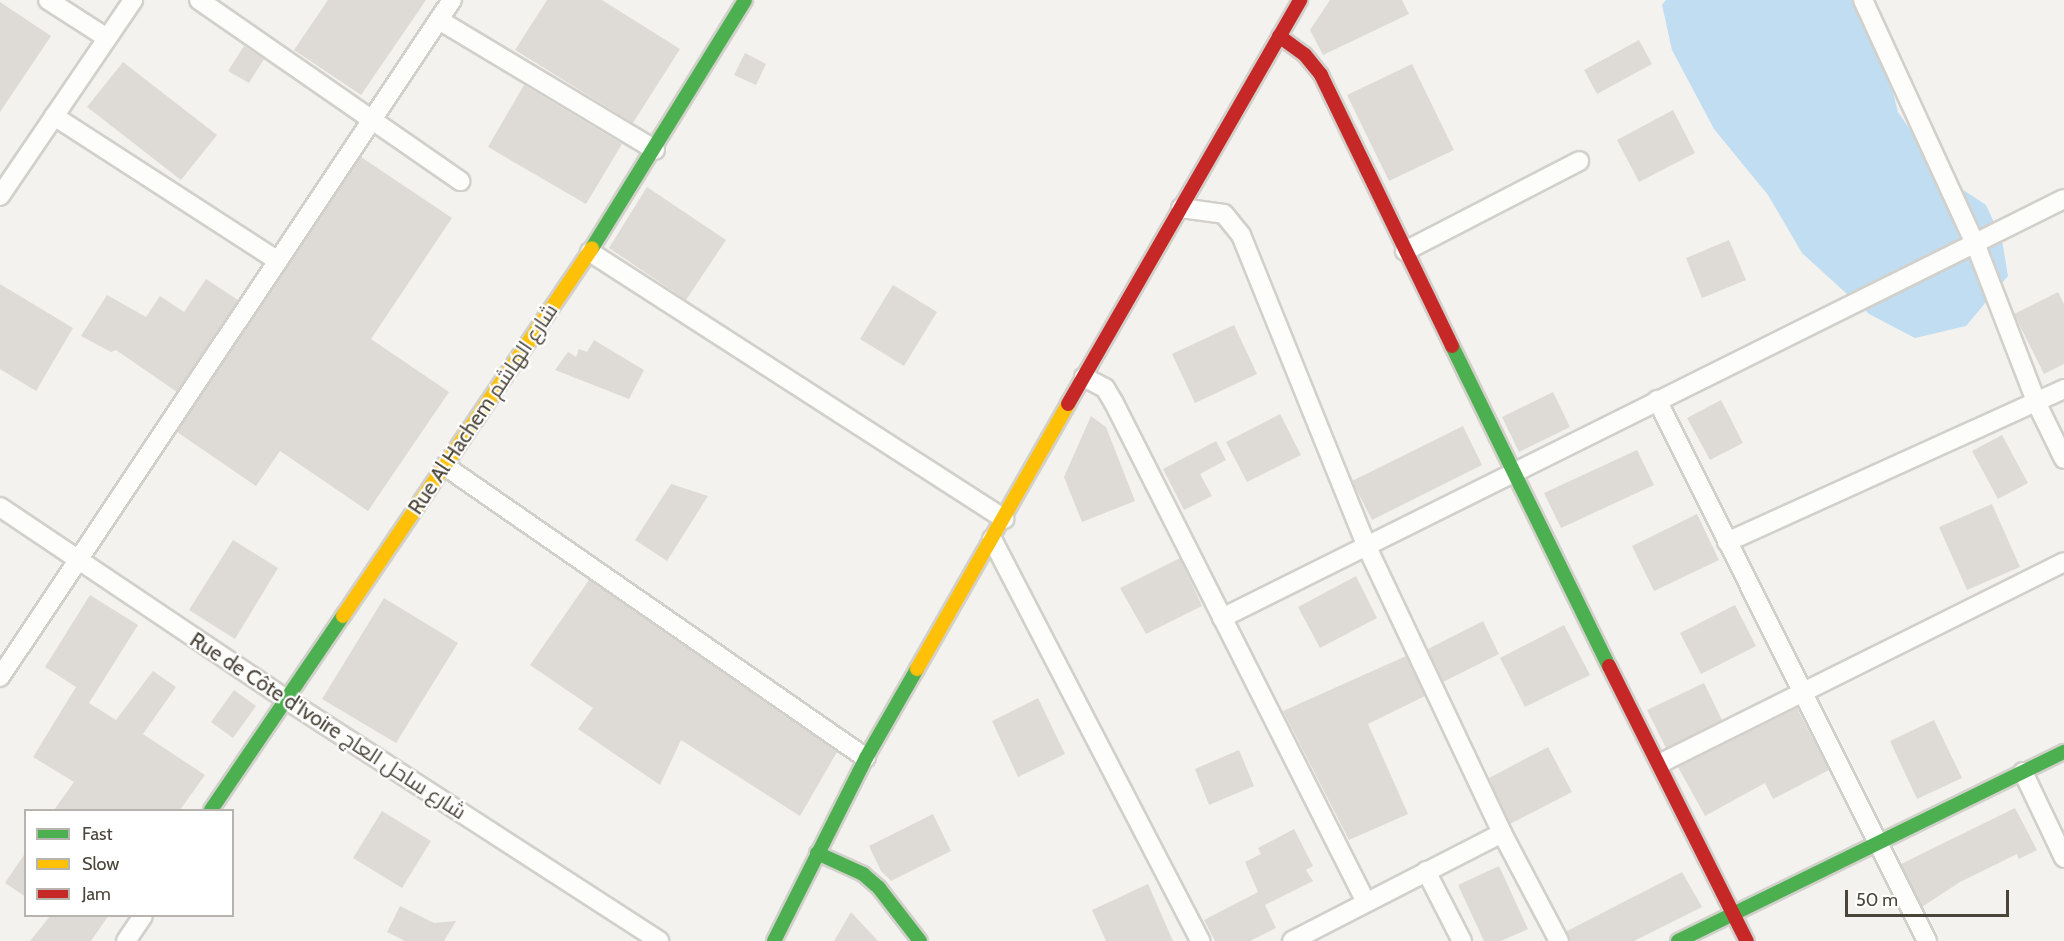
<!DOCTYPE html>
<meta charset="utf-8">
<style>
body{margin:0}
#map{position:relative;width:2064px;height:941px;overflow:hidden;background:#f4f2ee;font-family:Cabin,Cairo,sans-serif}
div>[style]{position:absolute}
.water>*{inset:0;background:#c0ddf1}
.building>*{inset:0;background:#dedbd6}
.roads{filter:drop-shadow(2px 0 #d2d0cb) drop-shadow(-2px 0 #d2d0cb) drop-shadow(0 2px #d2d0cb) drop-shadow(0 -2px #d2d0cb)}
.street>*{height:18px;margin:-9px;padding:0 9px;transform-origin:9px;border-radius:9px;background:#fdfdfc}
.fast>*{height:14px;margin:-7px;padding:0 7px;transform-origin:7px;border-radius:7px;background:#4caf50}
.slow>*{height:14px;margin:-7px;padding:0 7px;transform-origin:7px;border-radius:7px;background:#ffc107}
.jam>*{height:14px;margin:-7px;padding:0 7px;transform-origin:7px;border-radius:7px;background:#c62828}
span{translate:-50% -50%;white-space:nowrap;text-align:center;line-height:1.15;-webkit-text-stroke:4.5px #fff;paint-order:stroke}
.street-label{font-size:21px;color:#4b4439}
.legend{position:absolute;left:24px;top:809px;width:210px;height:108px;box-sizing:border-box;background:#fff;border:2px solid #b7b4b0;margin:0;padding:8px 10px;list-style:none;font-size:18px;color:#4b4439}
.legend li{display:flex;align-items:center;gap:12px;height:30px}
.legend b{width:30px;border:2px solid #b7b4b0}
.scale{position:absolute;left:1845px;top:890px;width:164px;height:27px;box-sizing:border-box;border:3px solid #4b4439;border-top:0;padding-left:8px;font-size:18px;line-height:21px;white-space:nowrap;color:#4b4439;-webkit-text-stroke:4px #fff;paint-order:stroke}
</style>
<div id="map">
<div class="water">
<i style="clip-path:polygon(1666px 0,1863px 0,1879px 39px,1898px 112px,1942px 176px,1986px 205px,2002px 240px,2008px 276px,1966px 326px,1915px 338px,1869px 314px,1802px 253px,1768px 195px,1714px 129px,1672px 50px,1662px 5px)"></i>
</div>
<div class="building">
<i style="clip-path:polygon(328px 0,426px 0,361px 95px,294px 50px)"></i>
<i style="clip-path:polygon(547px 0,602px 0,680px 49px,633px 123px,515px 50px)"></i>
<i style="clip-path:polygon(1330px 0,1402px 0,1409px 14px,1323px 55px,1310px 30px)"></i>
<i style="clip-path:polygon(0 2px,51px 36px,0 112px)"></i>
<i style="clip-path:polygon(1639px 40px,1652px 64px,1597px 94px,1584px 70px)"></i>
<i style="clip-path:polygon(244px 46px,264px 59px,249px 83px,228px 71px)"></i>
<i style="clip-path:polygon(745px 53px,766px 64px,756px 85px,734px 75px)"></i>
<i style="clip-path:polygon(123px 62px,217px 135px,181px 180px,87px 107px)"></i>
<i style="clip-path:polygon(1412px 64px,1454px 150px,1389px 181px,1347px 95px)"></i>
<i style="clip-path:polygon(524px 85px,622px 144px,586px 204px,488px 147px)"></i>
<i style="clip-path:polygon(1673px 110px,1695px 153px,1639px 182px,1617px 140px)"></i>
<i style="clip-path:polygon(361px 157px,452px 218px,371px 339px,449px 392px,368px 511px,280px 451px,256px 486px,177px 432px)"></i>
<i style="clip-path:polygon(647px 187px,726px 240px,686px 300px,609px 248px)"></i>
<i style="clip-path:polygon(1729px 240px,1746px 280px,1702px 298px,1686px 258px)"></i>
<i style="clip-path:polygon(206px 279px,238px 300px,177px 392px,116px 350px,111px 352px,81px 336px,107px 295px,146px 317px,160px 296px,184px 312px)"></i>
<i style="clip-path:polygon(0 284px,73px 328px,36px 391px,0 369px)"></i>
<i style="clip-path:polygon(893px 285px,937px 312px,904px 366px,860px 339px)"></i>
<i style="clip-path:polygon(2058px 292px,2064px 304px,2064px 364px,2044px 374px,2014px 314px)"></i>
<i style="clip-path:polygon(1234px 325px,1257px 374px,1195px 403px,1172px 354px)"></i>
<i style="clip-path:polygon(594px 340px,644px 370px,629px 399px,555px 370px,568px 352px,576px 357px,579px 349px,587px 352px)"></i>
<i style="clip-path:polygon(1553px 392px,1570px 427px,1519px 452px,1502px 417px)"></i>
<i style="clip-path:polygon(1721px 400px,1743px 443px,1710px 460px,1687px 418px)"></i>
<i style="clip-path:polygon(1280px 414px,1301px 455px,1247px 482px,1226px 442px)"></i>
<i style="clip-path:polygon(1091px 416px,1106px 427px,1135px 501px,1082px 522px,1064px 477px)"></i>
<i style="clip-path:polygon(1463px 426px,1482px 465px,1372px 520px,1352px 481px)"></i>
<i style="clip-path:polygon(2002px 435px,2028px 483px,1998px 499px,1972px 451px)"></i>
<i style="clip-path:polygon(1216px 441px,1226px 460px,1200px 474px,1212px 496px,1184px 510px,1163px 469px)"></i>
<i style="clip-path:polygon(1637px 450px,1654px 485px,1561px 528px,1544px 493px)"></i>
<i style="clip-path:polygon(671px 484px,708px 496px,667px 561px,635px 540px)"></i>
<i style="clip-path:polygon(1992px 504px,2020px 567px,1967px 590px,1939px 527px)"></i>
<i style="clip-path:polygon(1697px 514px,1719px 560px,1654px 591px,1632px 546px)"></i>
<i style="clip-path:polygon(233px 540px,278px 568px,235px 639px,189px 610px)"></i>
<i style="clip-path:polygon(1180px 558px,1202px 606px,1146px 634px,1120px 588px)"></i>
<i style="clip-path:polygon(1356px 576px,1377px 618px,1320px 648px,1298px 607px)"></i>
<i style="clip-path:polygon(589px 580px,837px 752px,800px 816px,681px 740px,660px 785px,578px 729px,593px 708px,530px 665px)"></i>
<i style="clip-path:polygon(90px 595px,138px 625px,89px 703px,116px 720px,153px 671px,176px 687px,143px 734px,205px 775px,180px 810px,54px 810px,74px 782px,33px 757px,76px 687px,45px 667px)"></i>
<i style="clip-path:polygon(384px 598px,458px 643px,396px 743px,322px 699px)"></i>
<i style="clip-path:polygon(1735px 605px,1756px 646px,1701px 674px,1680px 633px)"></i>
<i style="clip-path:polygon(1483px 621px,1499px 654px,1443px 682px,1428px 649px)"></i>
<i style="clip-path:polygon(1564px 625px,1590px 675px,1525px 707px,1500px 658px)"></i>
<i style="clip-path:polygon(1406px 656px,1425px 696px,1368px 724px,1408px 814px,1349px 840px,1283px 711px)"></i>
<i style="clip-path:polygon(1704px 683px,1722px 720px,1666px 748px,1647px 710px)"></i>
<i style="clip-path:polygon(234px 690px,256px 706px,233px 738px,211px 722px)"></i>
<i style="clip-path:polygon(1038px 698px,1065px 754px,1018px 777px,992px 721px)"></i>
<i style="clip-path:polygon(1797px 708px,1829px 770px,1773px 799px,1765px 783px,1705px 816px,1678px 767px)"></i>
<i style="clip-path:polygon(1934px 720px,1962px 778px,1917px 799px,1890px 741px)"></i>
<i style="clip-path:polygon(1548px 747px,1572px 792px,1510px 824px,1489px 778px)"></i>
<i style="clip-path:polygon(1239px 750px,1254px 786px,1209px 805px,1195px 769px)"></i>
<i style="clip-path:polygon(2015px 808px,2037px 850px,2019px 859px,2017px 854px,1960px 882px,1922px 907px,1901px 864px)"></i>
<i style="clip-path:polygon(382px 811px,431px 841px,402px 888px,353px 858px)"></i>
<i style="clip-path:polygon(933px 814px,951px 851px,891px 881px,881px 871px,869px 846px)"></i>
<i style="clip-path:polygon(1294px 829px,1313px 866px,1306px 870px,1313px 881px,1265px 905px,1276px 928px,1250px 941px,1215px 941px,1204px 920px,1258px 892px,1245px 862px,1261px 854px,1258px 848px)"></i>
<i style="clip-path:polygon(26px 852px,26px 897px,5px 883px)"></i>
<i style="clip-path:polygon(1499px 866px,1528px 929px,1501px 941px,1484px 941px,1458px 885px)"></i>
<i style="clip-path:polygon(1682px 872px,1702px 907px,1634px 941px,1570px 941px,1567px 931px)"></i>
<i style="clip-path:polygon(1148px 884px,1173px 941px,1106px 941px,1092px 910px)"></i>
<i style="clip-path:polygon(400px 906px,434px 923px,456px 921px,444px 941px,405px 941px,387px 932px)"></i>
<i style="clip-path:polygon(851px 912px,878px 941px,834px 941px)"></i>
<i style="clip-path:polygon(51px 915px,109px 915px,91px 941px,30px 941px)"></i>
</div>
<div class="roads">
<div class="street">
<i style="left:48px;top:0;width:70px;rotate:32.8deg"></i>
<i style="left:199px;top:0;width:318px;rotate:34.7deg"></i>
<i style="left:1863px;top:0;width:268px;rotate:65.3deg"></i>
<i style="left:1975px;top:243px;width:173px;rotate:68.9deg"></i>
<i style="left:2037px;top:404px;width:61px;rotate:63.9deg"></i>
<i style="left:439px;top:20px;width:252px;rotate:31deg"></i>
<i style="left:54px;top:116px;width:267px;rotate:32.9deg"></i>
<i style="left:0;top:196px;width:237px;rotate:-55.8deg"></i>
<i style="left:1181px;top:208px;width:43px;rotate:7.9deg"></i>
<i style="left:1224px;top:214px;width:27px;rotate:51deg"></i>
<i style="left:1241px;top:235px;width:334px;rotate:68deg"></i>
<i style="left:1366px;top:545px;width:318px;rotate:64.7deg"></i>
<i style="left:1502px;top:833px;width:122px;rotate:62.2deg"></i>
<i style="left:1405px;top:251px;width:196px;rotate:-27.3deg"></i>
<i style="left:590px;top:252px;width:493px;rotate:32.8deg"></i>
<i style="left:1084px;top:377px;width:24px;rotate:28deg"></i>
<i style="left:1105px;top:388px;width:17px;rotate:59deg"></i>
<i style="left:1114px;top:403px;width:559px;rotate:63.21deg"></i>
<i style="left:1657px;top:400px;width:605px;rotate:63.48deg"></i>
<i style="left:445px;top:466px;width:512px;rotate:34.74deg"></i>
<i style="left:0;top:507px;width:342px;rotate:33.9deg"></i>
<i style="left:284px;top:698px;width:447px;rotate:32.9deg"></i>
<i style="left:992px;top:539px;width:453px;rotate:62.6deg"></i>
<i style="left:1727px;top:542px;width:370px;rotate:-24.4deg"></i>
<i style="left:1222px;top:618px;width:940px;rotate:-26.46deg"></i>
<i style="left:0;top:677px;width:814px;rotate:-56.27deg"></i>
<i style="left:1661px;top:763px;width:450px;rotate:-26.5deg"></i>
<i style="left:2023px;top:772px;width:95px;rotate:64.5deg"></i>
<i style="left:1426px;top:871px;width:79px;rotate:62.8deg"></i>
<i style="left:126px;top:941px;width:30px;rotate:-56deg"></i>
<i style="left:1292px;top:941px;width:236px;rotate:-27.2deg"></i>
</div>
<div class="fast">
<i style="left:592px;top:248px;width:291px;rotate:-58.3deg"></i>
<i style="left:1452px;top:346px;width:356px;rotate:63.9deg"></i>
<i style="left:211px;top:810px;width:235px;rotate:-55.8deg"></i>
<i style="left:817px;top:853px;width:51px;rotate:24.5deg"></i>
<i style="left:863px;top:874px;width:21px;rotate:41deg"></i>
<i style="left:879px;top:888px;width:67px;rotate:52.3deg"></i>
<i style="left:774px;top:941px;width:205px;rotate:-63.3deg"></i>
<i style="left:866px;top:758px;width:103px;rotate:-60.2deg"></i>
<i style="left:1678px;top:941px;width:430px;rotate:-26.1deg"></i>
</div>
<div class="slow">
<i style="left:343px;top:616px;width:444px;rotate:-55.9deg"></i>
<i style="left:917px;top:669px;width:305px;rotate:-60.3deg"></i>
</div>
<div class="jam">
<i style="left:1279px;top:36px;width:32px;rotate:36deg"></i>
<i style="left:1305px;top:55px;width:26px;rotate:51deg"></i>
<i style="left:1321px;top:75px;width:301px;rotate:64.2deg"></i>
<i style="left:1068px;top:404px;width:466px;rotate:-60.1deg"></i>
<i style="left:1609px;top:666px;width:308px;rotate:63.4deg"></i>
</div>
</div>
<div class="street-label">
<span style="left:483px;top:409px;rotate:-56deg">Rue Al Hachem شارع الهاشم</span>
<span style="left:328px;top:726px;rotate:33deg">Rue de Côte d'Ivoire شارع ساحل العاج</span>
</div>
<ul class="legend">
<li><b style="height:8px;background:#4caf50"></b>Fast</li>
<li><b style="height:8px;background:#ffc107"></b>Slow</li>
<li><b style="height:8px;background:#c62828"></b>Jam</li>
</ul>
<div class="scale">50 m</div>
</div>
